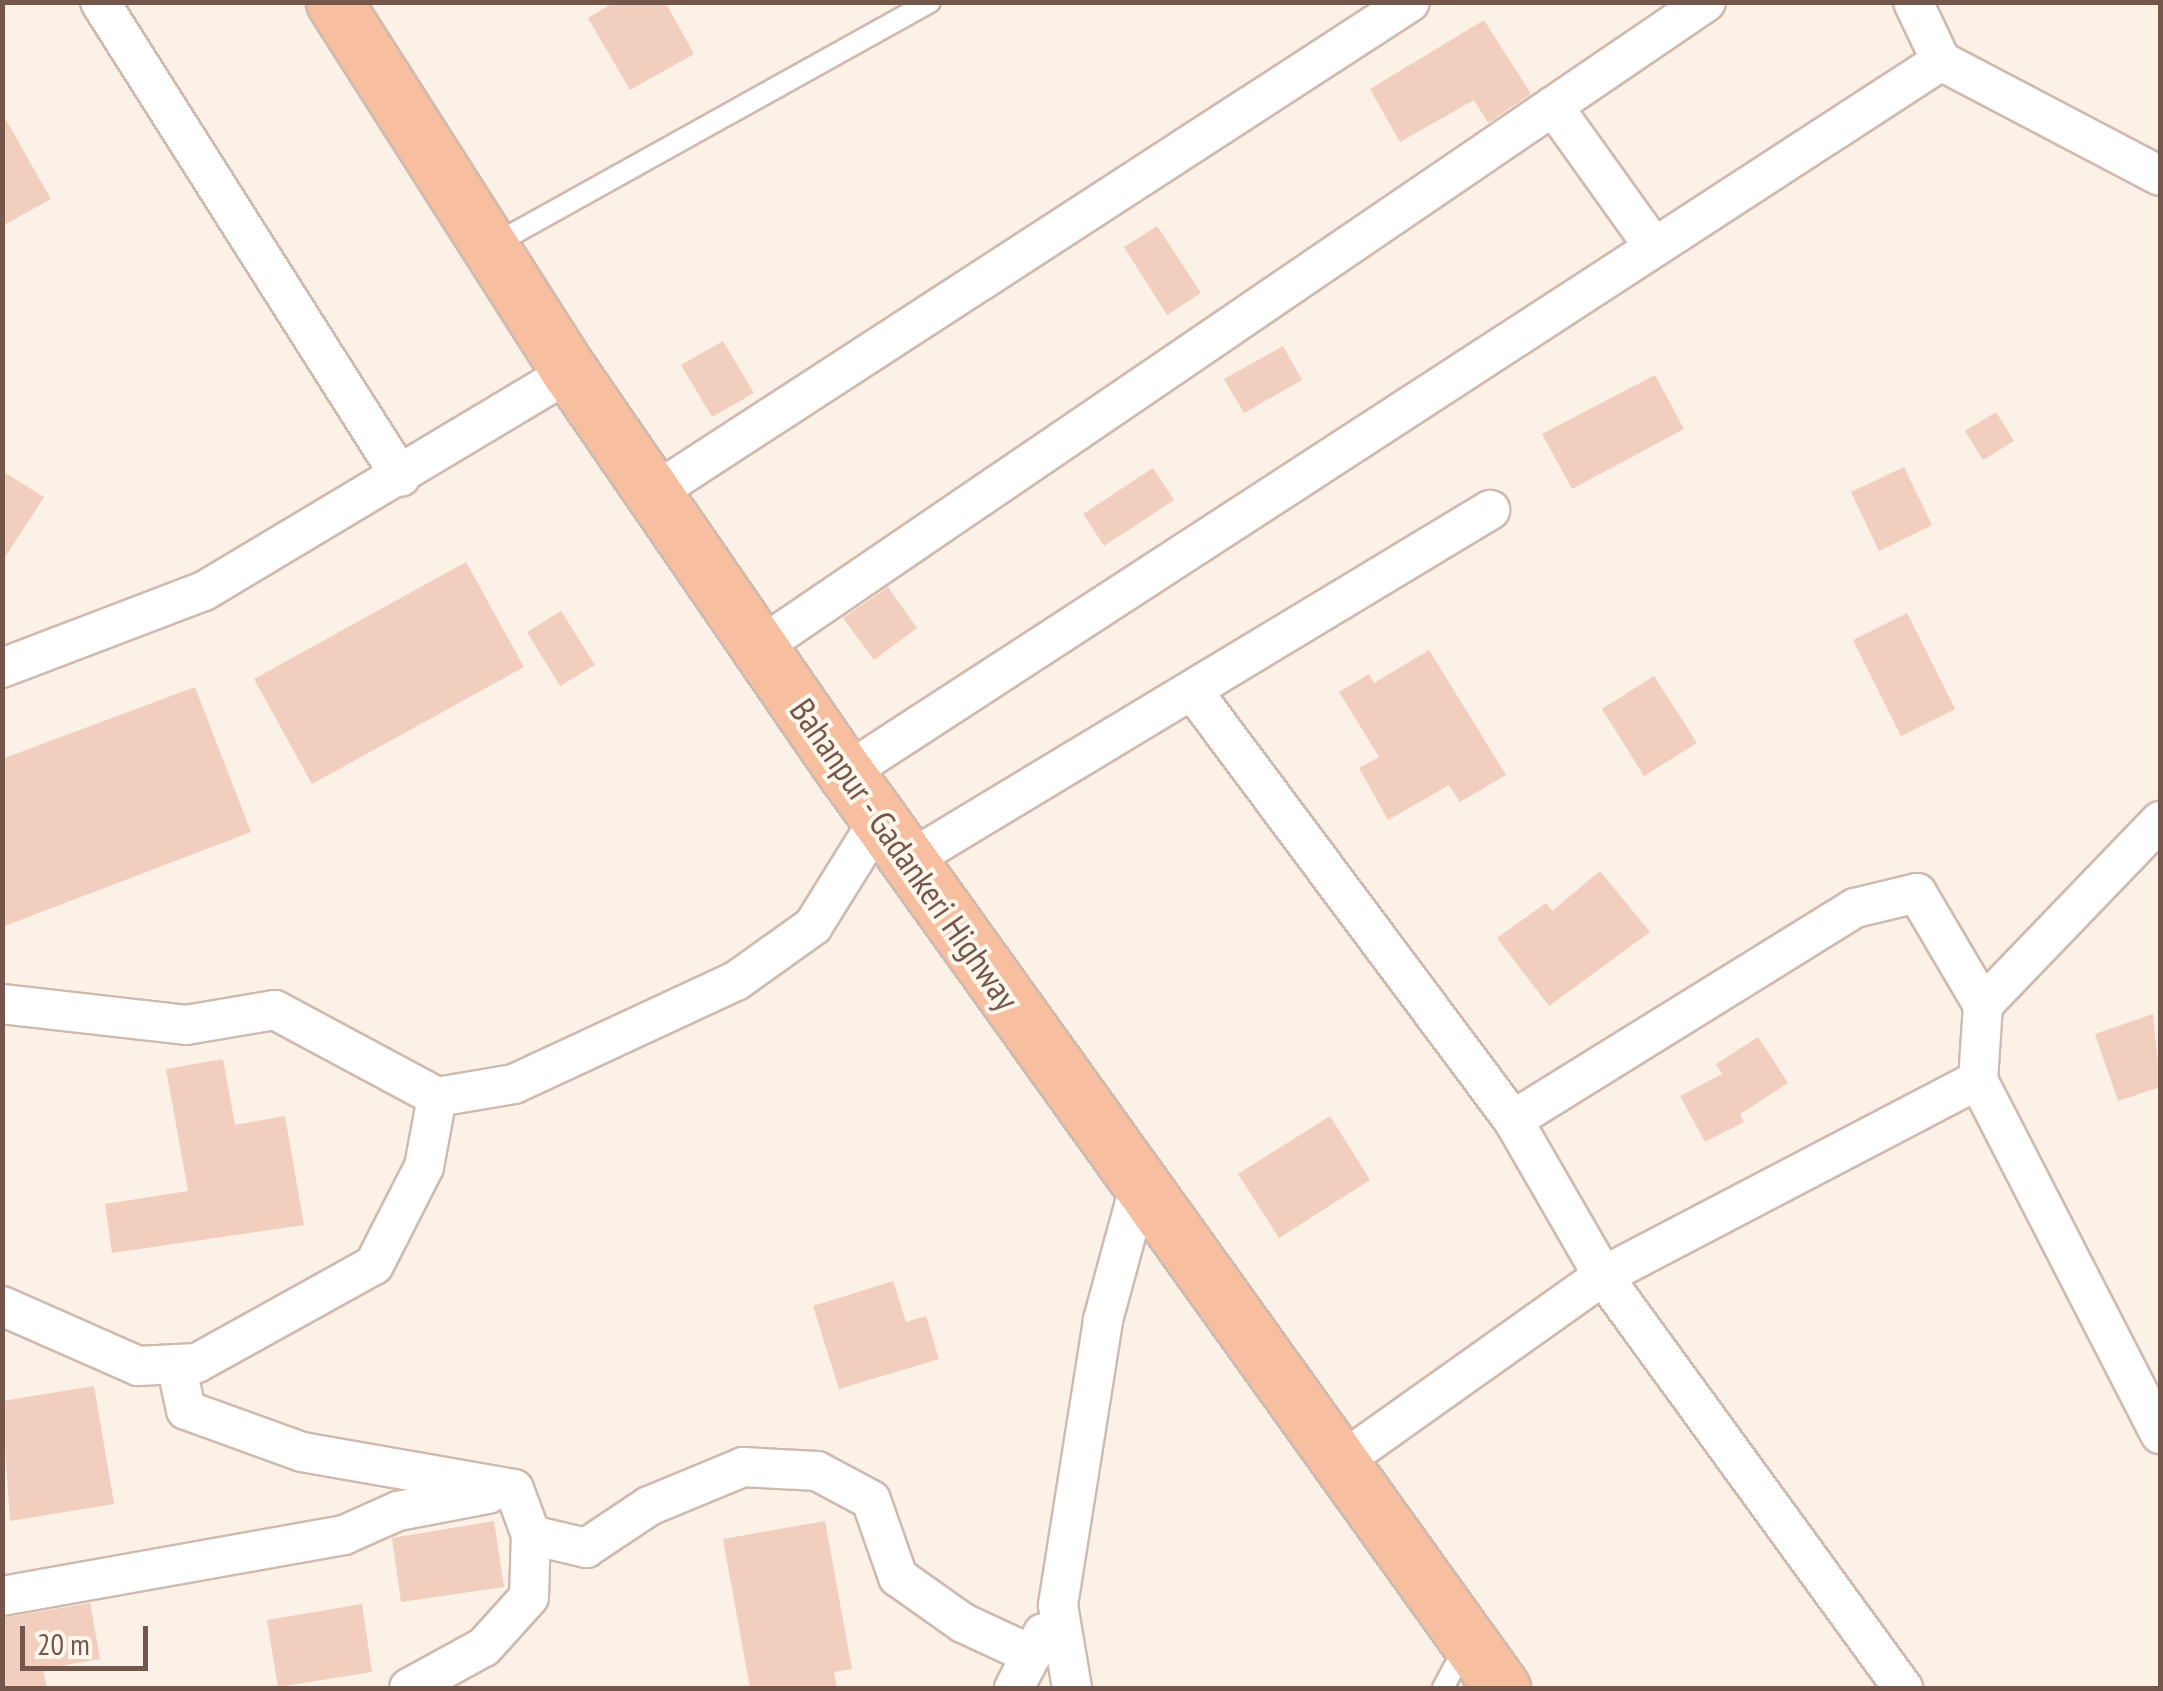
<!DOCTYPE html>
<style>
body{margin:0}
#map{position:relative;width:2163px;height:1691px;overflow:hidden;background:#fcf1e6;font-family:"PT Sans Narrow",sans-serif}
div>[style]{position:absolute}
.building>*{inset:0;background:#f1cebe}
.roads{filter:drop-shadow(2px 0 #cfbaaf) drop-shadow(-2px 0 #cfbaaf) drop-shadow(0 2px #cfbaaf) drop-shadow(0 -2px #cfbaaf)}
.service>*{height:20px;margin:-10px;padding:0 10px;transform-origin:10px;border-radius:10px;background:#fff}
.minor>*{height:38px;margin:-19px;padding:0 19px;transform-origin:19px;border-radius:19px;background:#fff}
.trunk>*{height:55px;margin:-27.5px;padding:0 27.5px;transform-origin:27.5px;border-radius:27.5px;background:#f7be9f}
span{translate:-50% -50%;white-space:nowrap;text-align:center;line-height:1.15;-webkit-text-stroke:8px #fff6ec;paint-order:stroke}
.street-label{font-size:35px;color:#75564b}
.frame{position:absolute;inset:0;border:5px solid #75564b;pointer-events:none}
.scale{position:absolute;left:20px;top:1626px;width:128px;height:45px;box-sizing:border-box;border:5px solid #75564b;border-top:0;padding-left:12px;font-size:30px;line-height:35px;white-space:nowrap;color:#75564b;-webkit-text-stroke:8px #fff6ec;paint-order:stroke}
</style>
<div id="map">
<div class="building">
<i style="clip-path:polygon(615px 2px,665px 2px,694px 54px,630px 90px,588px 18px)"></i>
<i style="clip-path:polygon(1484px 20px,1531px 94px,1488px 123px,1474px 100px,1400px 142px,1370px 89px)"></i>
<i style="clip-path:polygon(2px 113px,51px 199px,2px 226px)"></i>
<i style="clip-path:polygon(1157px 226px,1201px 293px,1167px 315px,1124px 247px)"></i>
<i style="clip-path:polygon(723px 341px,754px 393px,712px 417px,681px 365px)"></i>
<i style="clip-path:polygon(1283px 346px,1302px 380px,1244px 413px,1224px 379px)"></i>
<i style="clip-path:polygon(1655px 375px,1684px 429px,1572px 489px,1542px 434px)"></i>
<i style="clip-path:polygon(1996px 412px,2014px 441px,1983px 460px,1965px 431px)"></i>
<i style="clip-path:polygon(1904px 467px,1932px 525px,1879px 551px,1851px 492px)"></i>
<i style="clip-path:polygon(1153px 468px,1174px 500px,1104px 546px,1083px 514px)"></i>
<i style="clip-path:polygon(2px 471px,44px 497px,2px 562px)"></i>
<i style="clip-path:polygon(466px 562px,524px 667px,312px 784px,254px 679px)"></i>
<i style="clip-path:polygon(888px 587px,917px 628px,874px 660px,843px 618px)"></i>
<i style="clip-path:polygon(561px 611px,595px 665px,560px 686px,527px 632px)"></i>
<i style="clip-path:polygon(1907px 613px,1955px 709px,1901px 736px,1853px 640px)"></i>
<i style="clip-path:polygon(1429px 650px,1506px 775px,1460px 802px,1449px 785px,1388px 820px,1359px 768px,1379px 757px,1339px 692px,1369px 674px,1374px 683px)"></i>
<i style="clip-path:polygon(1654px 676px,1697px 743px,1644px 776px,1602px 709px)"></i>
<i style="clip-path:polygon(195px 687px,251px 832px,2px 927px,2px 759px)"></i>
<i style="clip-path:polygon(1600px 871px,1650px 932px,1549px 1006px,1497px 938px,1546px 903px,1552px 911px)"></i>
<i style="clip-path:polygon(2153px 1014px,2160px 1087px,2118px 1101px,2095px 1034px)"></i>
<i style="clip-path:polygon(1758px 1037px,1788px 1083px,1740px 1114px,1744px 1122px,1705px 1142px,1680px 1096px,1722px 1074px,1716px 1064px)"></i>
<i style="clip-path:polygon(223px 1059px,235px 1125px,285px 1116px,304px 1225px,112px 1253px,105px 1204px,188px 1191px,166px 1069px)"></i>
<i style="clip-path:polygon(1330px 1116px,1370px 1180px,1279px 1238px,1238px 1174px)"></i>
<i style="clip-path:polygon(893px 1281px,906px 1322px,926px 1316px,939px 1359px,839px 1389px,813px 1306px)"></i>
<i style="clip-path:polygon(94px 1386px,114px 1504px,10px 1521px,2px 1401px)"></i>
<i style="clip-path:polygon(494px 1521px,504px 1587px,401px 1602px,392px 1538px)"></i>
<i style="clip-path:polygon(825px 1521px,852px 1669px,834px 1672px,837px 1688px,750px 1688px,723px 1539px)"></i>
<i style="clip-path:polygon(90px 1603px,100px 1659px,43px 1669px,47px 1688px,2px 1688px,2px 1618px)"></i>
<i style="clip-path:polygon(362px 1604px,372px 1672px,278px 1687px,267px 1620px)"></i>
</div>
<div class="roads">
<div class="service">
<i style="left:493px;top:245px;width:500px;rotate:-29.08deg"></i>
<i style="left:1443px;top:1688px;width:47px;rotate:-61.8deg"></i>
</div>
<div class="minor">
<i style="left:100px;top:2px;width:562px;rotate:57.64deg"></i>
<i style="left:1913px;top:2px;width:65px;rotate:64.6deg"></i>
<i style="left:1941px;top:61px;width:247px;rotate:27.7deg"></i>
<i style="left:1553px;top:106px;width:173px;rotate:54.4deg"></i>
<i style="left:654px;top:493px;width:901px;rotate:-33deg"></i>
<i style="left:760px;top:647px;width:1145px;rotate:-34.29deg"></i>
<i style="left:2px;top:668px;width:216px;rotate:-20.9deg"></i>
<i style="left:204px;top:591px;width:427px;rotate:-30.9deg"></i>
<i style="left:1195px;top:694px;width:532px;rotate:53.26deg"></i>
<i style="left:1513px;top:1120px;width:180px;rotate:60deg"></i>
<i style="left:1603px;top:1276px;width:510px;rotate:53.94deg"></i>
<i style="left:846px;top:773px;width:1306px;rotate:-33.03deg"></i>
<i style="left:2160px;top:821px;width:255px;rotate:133.9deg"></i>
<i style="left:1983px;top:1005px;width:75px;rotate:93.8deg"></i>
<i style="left:1978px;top:1080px;width:398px;rotate:62.8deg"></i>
<i style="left:908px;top:861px;width:680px;rotate:-31.09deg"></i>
<i style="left:2px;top:1004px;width:185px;rotate:6.5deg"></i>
<i style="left:186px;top:1025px;width:90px;rotate:-9.6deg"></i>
<i style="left:275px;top:1010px;width:184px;rotate:28.2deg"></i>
<i style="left:437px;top:1097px;width:78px;rotate:-9.6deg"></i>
<i style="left:514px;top:1084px;width:245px;rotate:-24.9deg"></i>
<i style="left:736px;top:981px;width:95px;rotate:-35.5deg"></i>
<i style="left:813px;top:926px;width:125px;rotate:-58.1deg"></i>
<i style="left:1513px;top:1120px;width:402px;rotate:-31.8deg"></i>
<i style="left:1855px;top:908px;width:64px;rotate:-13.6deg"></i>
<i style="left:1917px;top:893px;width:130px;rotate:59.5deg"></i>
<i style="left:2px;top:1306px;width:149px;rotate:23.8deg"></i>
<i style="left:138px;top:1366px;width:59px;rotate:-2.9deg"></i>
<i style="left:197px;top:1363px;width:202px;rotate:-29deg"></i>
<i style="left:374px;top:1265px;width:110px;rotate:-63deg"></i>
<i style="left:424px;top:1167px;width:71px;rotate:-79.5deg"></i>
<i style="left:176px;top:1364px;width:47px;rotate:77.7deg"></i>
<i style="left:186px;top:1410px;width:123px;rotate:19.9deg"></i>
<i style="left:302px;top:1452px;width:215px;rotate:9.9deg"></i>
<i style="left:514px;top:1489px;width:49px;rotate:69.7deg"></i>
<i style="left:531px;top:1535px;width:57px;rotate:13.3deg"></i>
<i style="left:586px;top:1548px;width:76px;rotate:-33.7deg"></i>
<i style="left:649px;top:1506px;width:102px;rotate:-22.5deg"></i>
<i style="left:743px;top:1467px;width:74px;rotate:3.1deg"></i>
<i style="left:817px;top:1471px;width:61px;rotate:28.2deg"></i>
<i style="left:871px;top:1500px;width:82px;rotate:70.7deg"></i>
<i style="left:898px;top:1577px;width:80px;rotate:35.3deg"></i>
<i style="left:963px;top:1623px;width:76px;rotate:24.9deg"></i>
<i style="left:1341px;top:1462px;width:321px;rotate:-35.4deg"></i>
<i style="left:1603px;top:1276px;width:423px;rotate:-27.6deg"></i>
<i style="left:2px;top:1596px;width:347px;rotate:-10.1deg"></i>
<i style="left:344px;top:1535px;width:59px;rotate:-24deg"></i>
<i style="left:398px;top:1511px;width:92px;rotate:-10.7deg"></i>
<i style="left:409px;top:1688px;width:85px;rotate:-28.7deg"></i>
<i style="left:484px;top:1647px;width:67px;rotate:-48deg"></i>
<i style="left:529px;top:1597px;width:62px;rotate:-88.2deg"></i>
<i style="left:1014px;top:1688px;width:62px;rotate:-62.2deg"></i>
<i style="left:1072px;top:1688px;width:84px;rotate:-99.6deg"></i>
<i style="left:1058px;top:1605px;width:289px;rotate:-81deg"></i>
<i style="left:1103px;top:1320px;width:141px;rotate:-74.8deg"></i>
</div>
<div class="trunk">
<i style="left:334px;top:2px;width:439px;rotate:57.5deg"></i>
<i style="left:570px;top:372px;width:487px;rotate:55.5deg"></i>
<i style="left:846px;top:773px;width:1126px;rotate:54.36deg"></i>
</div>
</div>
<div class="street-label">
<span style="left:905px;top:854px;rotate:55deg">Bahanpur - Gadankeri Highway</span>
</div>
<div class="frame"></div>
<div class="scale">20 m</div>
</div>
